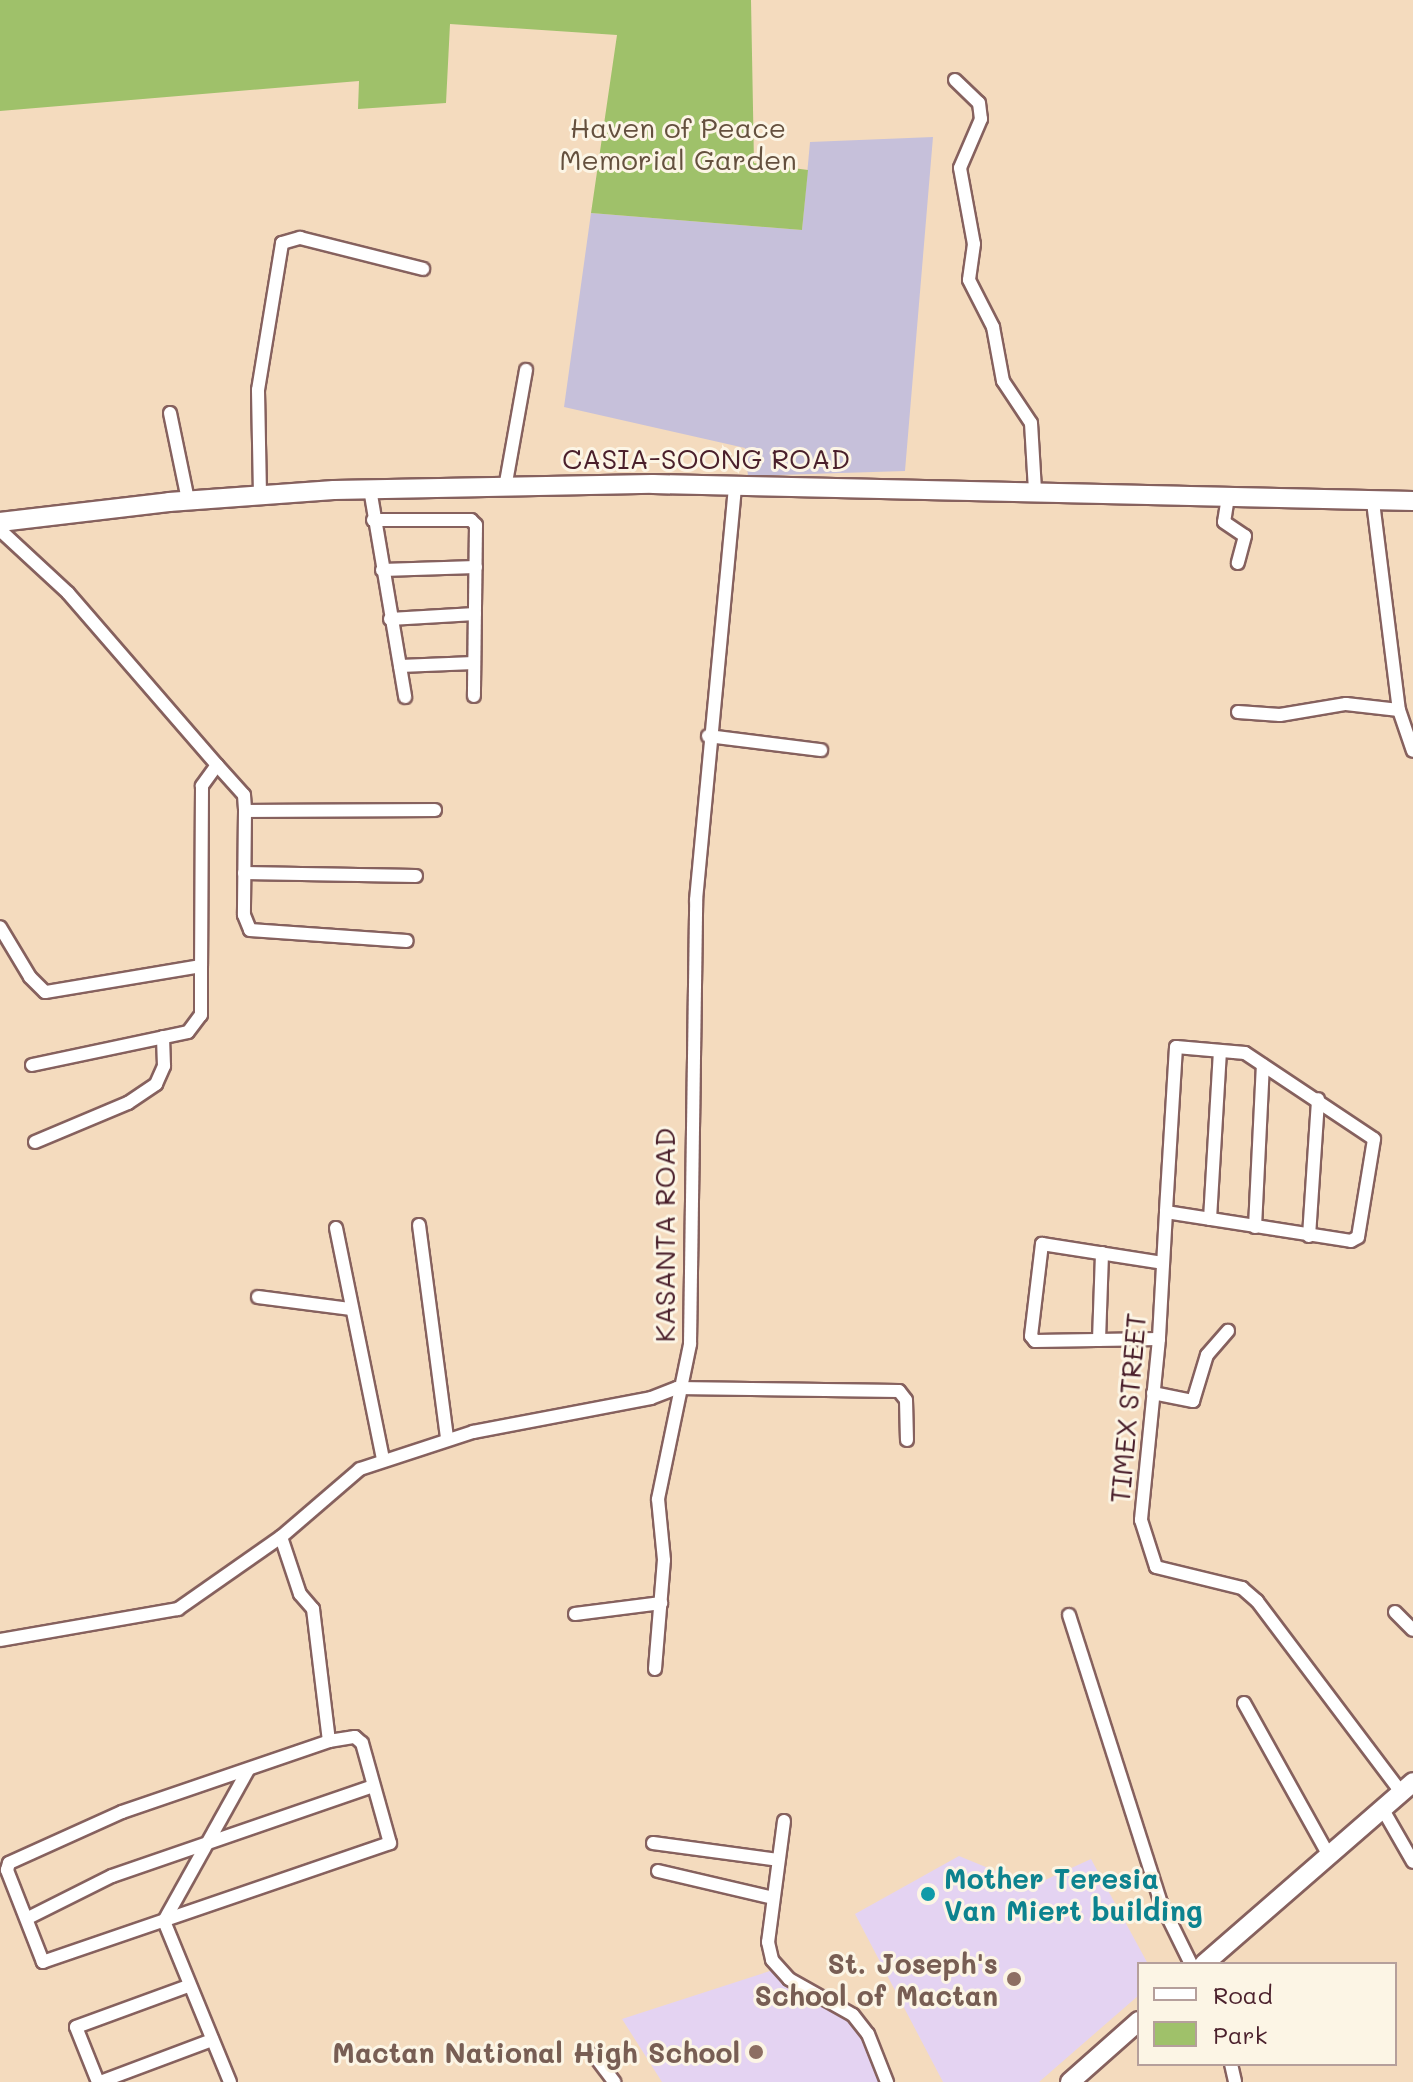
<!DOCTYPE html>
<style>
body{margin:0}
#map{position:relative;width:1413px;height:2082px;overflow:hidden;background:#f4dbbe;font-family:Mali,sans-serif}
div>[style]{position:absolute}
.built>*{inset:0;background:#e4d3f2}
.industrial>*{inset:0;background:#c6c0da}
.green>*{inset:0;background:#9fc16a}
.roads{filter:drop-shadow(2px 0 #86615e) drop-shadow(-2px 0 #86615e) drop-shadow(0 2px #86615e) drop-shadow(0 -2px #86615e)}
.street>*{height:12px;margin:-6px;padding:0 6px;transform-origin:6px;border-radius:6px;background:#fff}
.secondary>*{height:18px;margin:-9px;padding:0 9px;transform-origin:9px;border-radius:9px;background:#fff}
.dots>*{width:22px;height:22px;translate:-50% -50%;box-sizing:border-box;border:4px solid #fcf5e5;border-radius:50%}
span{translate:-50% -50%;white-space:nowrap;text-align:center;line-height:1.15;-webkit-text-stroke:6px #fcf5e5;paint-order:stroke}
.park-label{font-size:28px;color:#64503e}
.street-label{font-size:28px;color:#4a1f2b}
.culture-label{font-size:28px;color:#0d838f;font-weight:700}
.left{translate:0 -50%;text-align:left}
.education-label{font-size:28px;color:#785e54;font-weight:700}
.right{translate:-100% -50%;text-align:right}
.legend{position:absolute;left:1137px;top:1962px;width:260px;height:104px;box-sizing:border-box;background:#fcf5e5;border:2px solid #b59f9b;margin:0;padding:10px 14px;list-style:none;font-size:24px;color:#4a1f2b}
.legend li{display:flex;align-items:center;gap:16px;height:40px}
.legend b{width:40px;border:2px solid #b59f9b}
</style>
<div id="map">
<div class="built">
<i style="clip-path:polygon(959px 1856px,1032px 1886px,1091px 1859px,1148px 1964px,1139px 1964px,1139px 1995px,1039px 2082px,943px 2082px,855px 1914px)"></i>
<i style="clip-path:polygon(773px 1970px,857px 2022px,880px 2082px,662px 2082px,622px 2019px)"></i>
</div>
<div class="industrial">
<i style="clip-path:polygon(933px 137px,905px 471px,748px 476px,745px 448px,564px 407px,591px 213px,802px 230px,810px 142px)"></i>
</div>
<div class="green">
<i style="clip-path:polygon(0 0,751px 0,754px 163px,808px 170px,802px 230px,591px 213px,617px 35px,450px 24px,446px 103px,358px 109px,359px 81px,0 111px)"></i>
</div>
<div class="roads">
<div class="street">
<i style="left:955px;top:80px;width:33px;rotate:44deg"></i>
<i style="left:979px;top:103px;width:16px;rotate:83deg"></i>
<i style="left:981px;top:119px;width:53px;rotate:113.2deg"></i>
<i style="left:960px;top:168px;width:77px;rotate:79.6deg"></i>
<i style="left:974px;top:244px;width:36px;rotate:98deg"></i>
<i style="left:969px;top:280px;width:53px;rotate:62.9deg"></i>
<i style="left:993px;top:327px;width:55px;rotate:79.5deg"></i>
<i style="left:1003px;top:381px;width:50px;rotate:56.3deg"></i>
<i style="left:1031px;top:423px;width:68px;rotate:86.6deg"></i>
<i style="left:170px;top:413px;width:89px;rotate:78.3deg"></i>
<i style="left:505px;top:488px;width:120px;rotate:-79.9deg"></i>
<i style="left:370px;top:489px;width:211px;rotate:80.4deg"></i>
<i style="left:260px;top:495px;width:105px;rotate:-91.1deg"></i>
<i style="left:258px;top:390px;width:149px;rotate:-80.7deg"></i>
<i style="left:282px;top:243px;width:19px;rotate:-16deg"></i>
<i style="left:300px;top:238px;width:127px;rotate:14.1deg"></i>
<i style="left:1228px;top:497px;width:25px;rotate:99deg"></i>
<i style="left:1224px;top:522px;width:25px;rotate:34deg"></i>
<i style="left:1245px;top:536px;width:28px;rotate:105deg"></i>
<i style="left:1373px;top:502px;width:210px;rotate:82.9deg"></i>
<i style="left:1399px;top:710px;width:43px;rotate:71.1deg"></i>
<i style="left:373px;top:520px;width:98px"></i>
<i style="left:471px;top:520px;width:7px;rotate:45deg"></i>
<i style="left:476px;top:525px;width:171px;rotate:90.7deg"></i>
<i style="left:0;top:530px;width:93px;rotate:42.8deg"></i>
<i style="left:68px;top:593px;width:228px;rotate:49.1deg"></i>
<i style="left:217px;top:765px;width:26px;rotate:126deg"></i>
<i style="left:202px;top:786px;width:180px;rotate:90.3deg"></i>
<i style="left:201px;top:966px;width:158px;rotate:170.5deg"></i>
<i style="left:45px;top:992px;width:21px;rotate:-135deg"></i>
<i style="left:30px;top:977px;width:58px;rotate:-121deg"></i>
<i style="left:382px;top:570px;width:94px;rotate:-1.8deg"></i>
<i style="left:390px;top:619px;width:85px;rotate:-3.4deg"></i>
<i style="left:400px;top:666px;width:74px;rotate:-2.3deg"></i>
<i style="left:1238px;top:712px;width:42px;rotate:4.1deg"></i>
<i style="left:1280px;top:715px;width:67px;rotate:-9.5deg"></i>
<i style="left:1346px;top:704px;width:53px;rotate:6.5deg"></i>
<i style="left:708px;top:736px;width:114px;rotate:7.1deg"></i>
<i style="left:217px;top:765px;width:40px;rotate:48deg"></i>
<i style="left:244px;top:795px;width:16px;rotate:86deg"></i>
<i style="left:245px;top:811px;width:190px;rotate:-0.3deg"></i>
<i style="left:245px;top:811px;width:104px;rotate:90.6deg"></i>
<i style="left:244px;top:915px;width:16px;rotate:68deg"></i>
<i style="left:250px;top:930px;width:157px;rotate:4deg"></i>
<i style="left:244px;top:873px;width:172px;rotate:1deg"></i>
<i style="left:32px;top:1065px;width:159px;rotate:-11.9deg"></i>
<i style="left:188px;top:1032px;width:21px;rotate:-53deg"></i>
<i style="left:201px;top:1015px;width:49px;rotate:-90deg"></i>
<i style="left:35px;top:1142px;width:101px;rotate:-22.8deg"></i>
<i style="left:128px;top:1103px;width:34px;rotate:-34deg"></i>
<i style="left:156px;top:1084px;width:20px;rotate:-66deg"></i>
<i style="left:164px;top:1066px;width:29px;rotate:-92deg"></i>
<i style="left:1166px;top:1212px;width:187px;rotate:8.9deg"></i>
<i style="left:1351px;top:1241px;width:8px;rotate:-30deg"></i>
<i style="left:1358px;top:1237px;width:99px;rotate:-80.7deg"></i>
<i style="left:1374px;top:1139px;width:155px;rotate:-146.3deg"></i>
<i style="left:1245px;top:1053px;width:69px;rotate:-175deg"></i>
<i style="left:1176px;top:1047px;width:165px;rotate:93.5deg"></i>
<i style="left:1166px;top:1212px;width:127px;rotate:93.2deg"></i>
<i style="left:1159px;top:1339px;width:182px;rotate:95.7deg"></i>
<i style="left:1141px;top:1520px;width:49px;rotate:72.3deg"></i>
<i style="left:1156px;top:1567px;width:89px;rotate:13.7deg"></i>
<i style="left:1242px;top:1588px;width:20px;rotate:41deg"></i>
<i style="left:1257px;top:1601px;width:239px;rotate:53deg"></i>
<i style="left:1210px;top:1219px;width:168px;rotate:-86.6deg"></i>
<i style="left:419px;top:1225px;width:216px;rotate:82.5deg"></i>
<i style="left:1255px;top:1227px;width:162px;rotate:-87.2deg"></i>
<i style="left:336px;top:1228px;width:237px;rotate:78.5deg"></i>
<i style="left:1309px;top:1236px;width:137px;rotate:-86.2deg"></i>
<i style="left:258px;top:1297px;width:94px;rotate:7.4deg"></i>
<i style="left:1159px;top:1339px;width:124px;rotate:179.1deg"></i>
<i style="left:1035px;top:1341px;width:6px;rotate:-129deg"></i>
<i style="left:1031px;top:1336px;width:93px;rotate:-83.2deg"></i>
<i style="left:1042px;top:1244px;width:122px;rotate:8.9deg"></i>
<i style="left:1099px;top:1340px;width:87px;rotate:-88deg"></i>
<i style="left:1153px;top:1393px;width:41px;rotate:11.3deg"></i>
<i style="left:1193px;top:1401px;width:48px;rotate:-73.1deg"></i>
<i style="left:1207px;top:1355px;width:32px;rotate:-49deg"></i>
<i style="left:281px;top:1537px;width:60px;rotate:71.6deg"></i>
<i style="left:300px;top:1594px;width:20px;rotate:49deg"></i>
<i style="left:313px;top:1609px;width:133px;rotate:83.1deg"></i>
<i style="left:1395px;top:1612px;width:25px;rotate:45deg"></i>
<i style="left:575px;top:1614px;width:87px;rotate:-7.3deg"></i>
<i style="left:1069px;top:1615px;width:302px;rotate:72.3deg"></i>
<i style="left:1161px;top:1903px;width:68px;rotate:63.8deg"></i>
<i style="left:0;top:1640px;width:181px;rotate:-9.9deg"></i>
<i style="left:178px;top:1609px;width:126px;rotate:-35deg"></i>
<i style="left:281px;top:1537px;width:104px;rotate:-40.7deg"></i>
<i style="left:360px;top:1469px;width:119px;rotate:-18.1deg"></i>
<i style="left:473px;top:1432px;width:181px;rotate:-10.8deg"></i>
<i style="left:651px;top:1398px;width:28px;rotate:-21deg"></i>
<i style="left:677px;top:1388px;width:222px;rotate:0.8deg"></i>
<i style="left:899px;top:1391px;width:11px;rotate:52deg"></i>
<i style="left:906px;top:1400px;width:40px;rotate:88.6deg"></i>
<i style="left:655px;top:1669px;width:109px;rotate:-85.3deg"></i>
<i style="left:664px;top:1560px;width:61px;rotate:-95.6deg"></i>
<i style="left:658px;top:1499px;width:158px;rotate:-78.3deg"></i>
<i style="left:690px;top:1344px;width:444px;rotate:-89.2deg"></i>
<i style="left:696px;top:900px;width:416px;rotate:-84.6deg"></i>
<i style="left:1244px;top:1703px;width:173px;rotate:60.9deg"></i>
<i style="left:355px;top:1737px;width:9px;rotate:41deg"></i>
<i style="left:362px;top:1743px;width:104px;rotate:74.4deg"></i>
<i style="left:390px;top:1843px;width:367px;rotate:161.1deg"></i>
<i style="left:43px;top:1962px;width:99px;rotate:-111.4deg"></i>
<i style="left:7px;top:1870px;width:7px;rotate:-74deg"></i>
<i style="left:9px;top:1863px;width:124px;rotate:-24.3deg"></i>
<i style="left:122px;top:1812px;width:219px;rotate:-18.9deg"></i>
<i style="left:329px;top:1741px;width:26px;rotate:-9deg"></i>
<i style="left:1382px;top:1808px;width:62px;rotate:60.1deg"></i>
<i style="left:784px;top:1821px;width:122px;rotate:97.5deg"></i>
<i style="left:768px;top:1942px;width:18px;rotate:77deg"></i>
<i style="left:772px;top:1960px;width:25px;rotate:48deg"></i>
<i style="left:789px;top:1979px;width:73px;rotate:29.4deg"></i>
<i style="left:853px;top:2015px;width:24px;rotate:52deg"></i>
<i style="left:868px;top:2034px;width:52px;rotate:68.4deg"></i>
<i style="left:653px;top:1843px;width:126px;rotate:7.7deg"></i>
<i style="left:658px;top:1871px;width:118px;rotate:13.2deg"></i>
<i style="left:28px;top:1918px;width:94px;rotate:-26.6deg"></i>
<i style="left:112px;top:1876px;width:276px;rotate:-19deg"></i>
<i style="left:594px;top:2055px;width:34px;rotate:53deg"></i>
<i style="left:1231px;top:2064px;width:18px;rotate:77deg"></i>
<i style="left:98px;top:2082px;width:59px;rotate:-111.8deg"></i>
<i style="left:76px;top:2027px;width:119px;rotate:-20.1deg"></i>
<i style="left:100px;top:2082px;width:120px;rotate:-20.6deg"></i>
<i style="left:230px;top:2082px;width:174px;rotate:-112.3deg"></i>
<i style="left:164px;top:1921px;width:173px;rotate:-60.9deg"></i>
</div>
<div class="secondary">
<i style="left:0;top:522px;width:170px;rotate:-6.7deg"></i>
<i style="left:169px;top:502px;width:165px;rotate:-4.2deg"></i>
<i style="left:334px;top:490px;width:319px;rotate:-1.1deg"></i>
<i style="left:653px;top:484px;width:760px;rotate:1.28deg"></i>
<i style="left:1204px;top:1964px;width:277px;rotate:-41deg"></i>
<i style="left:1070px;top:2082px;width:92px;rotate:-41.5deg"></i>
</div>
</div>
<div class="dots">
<i style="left:928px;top:1894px;background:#0f9aa8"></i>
<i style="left:1014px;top:1979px;background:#8d6e63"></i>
<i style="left:756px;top:2052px;background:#8d6e63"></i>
</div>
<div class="park-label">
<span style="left:678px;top:143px">Haven of Peace<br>Memorial Garden</span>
</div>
<div class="street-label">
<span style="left:706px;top:458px">CASIA-SOONG ROAD</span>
<span style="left:664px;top:1235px;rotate:-90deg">KASANTA ROAD</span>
<span style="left:1127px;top:1408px;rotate:-85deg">TIMEX STREET</span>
</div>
<div class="culture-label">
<span class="left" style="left:944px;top:1894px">Mother Teresia<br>Van Miert building</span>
</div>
<div class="education-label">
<span class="right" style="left:998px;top:1979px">St. Joseph's<br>School of Mactan</span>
<span class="right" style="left:740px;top:2052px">Mactan National High School</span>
</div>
<ul class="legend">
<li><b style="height:10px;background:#fff"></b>Road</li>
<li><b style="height:22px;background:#9fc16a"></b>Park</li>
</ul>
</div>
